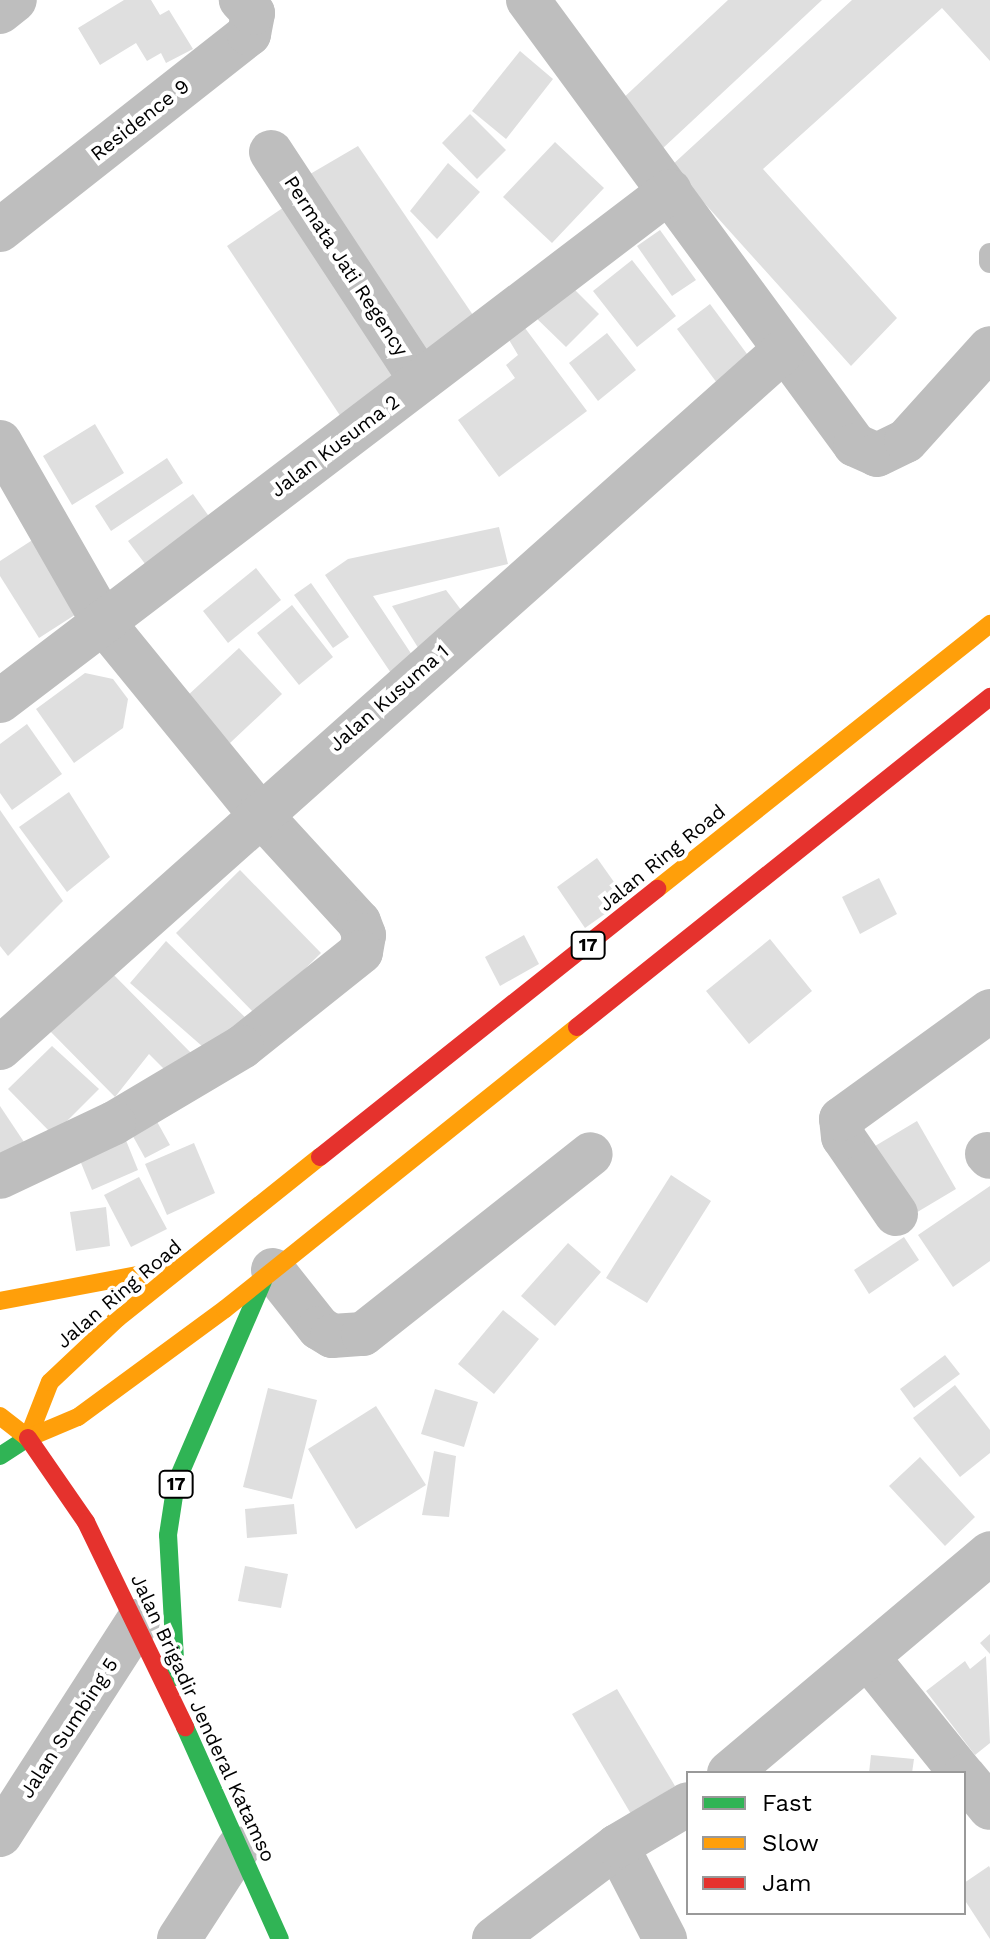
<!DOCTYPE html>
<style>
body{margin:0}
#map{position:relative;width:990px;height:1939px;overflow:hidden;background:#fff;font-family:"Work Sans",sans-serif}
div>[style]{position:absolute}
.building>*{inset:0;background:#dfdfdf}
.lane>*{height:22px;margin:-11px;padding:0 11px;transform-origin:11px;border-radius:11px;background:#bebebe}
.street>*{height:44px;margin:-22px;padding:0 22px;transform-origin:22px;border-radius:22px;background:#bebebe}
.fast>*{height:18px;margin:-9px;padding:0 9px;transform-origin:9px;border-radius:9px;background:#30b455}
.slow>*{height:18px;margin:-9px;padding:0 9px;transform-origin:9px;border-radius:9px;background:#ff9f0a}
.jam>*{height:18px;margin:-9px;padding:0 9px;transform-origin:9px;border-radius:9px;background:#e5322d}
span{translate:-50% -50%;white-space:nowrap;text-align:center;line-height:1.15;-webkit-text-stroke:8px #fff;paint-order:stroke}
.shield-label span{padding:2px 6px;background:#fff;border:2px solid;border-radius:6px;-webkit-text-stroke-width:0}
.shield-label{font-size:18px;color:#000;font-weight:700}
.street-label{font-size:20px;color:#000}
.legend{position:absolute;left:686px;top:1771px;width:280px;height:144px;box-sizing:border-box;background:#fff;border:2px solid #999;margin:0;padding:10px 14px;list-style:none;font-size:24px;color:#000}
.legend li{display:flex;align-items:center;gap:16px;height:40px}
.legend b{width:40px;border:2px solid #999}
</style>
<div id="map">
<div class="building">
<i style="clip-path:polygon(124px 0,151px 0,160px 15px,169px 10px,193px 49px,166px 63px,161px 53px,147px 61px,136px 43px,100px 65px,78px 28px)"></i>
<i style="clip-path:polygon(728px 0,822px 0,662px 149px,619px 102px)"></i>
<i style="clip-path:polygon(852px 0,990px 0,990px 61px,942px 8px,763px 169px,897px 318px,851px 366px,671px 166px)"></i>
<i style="clip-path:polygon(520px 51px,553px 79px,506px 139px,472px 111px)"></i>
<i style="clip-path:polygon(470px 114px,506px 150px,477px 179px,442px 143px)"></i>
<i style="clip-path:polygon(555px 142px,604px 188px,552px 243px,503px 197px)"></i>
<i style="clip-path:polygon(358px 146px,475px 318px,425px 357px,305px 177px)"></i>
<i style="clip-path:polygon(448px 163px,480px 192px,437px 239px,410px 211px)"></i>
<i style="clip-path:polygon(287px 205px,405px 381px,347px 426px,227px 246px)"></i>
<i style="clip-path:polygon(660px 230px,696px 280px,672px 296px,637px 246px)"></i>
<i style="clip-path:polygon(632px 260px,676px 316px,637px 347px,593px 291px)"></i>
<i style="clip-path:polygon(562px 277px,599px 314px,566px 347px,529px 311px)"></i>
<i style="clip-path:polygon(710px 304px,750px 358px,717px 383px,677px 329px)"></i>
<i style="clip-path:polygon(522px 324px,587px 411px,499px 477px,458px 420px,515px 378px,506px 365px,518px 355px,506px 335px)"></i>
<i style="clip-path:polygon(607px 333px,636px 370px,598px 401px,569px 363px)"></i>
<i style="clip-path:polygon(95px 424px,124px 473px,72px 505px,43px 456px)"></i>
<i style="clip-path:polygon(167px 458px,183px 483px,111px 531px,95px 506px)"></i>
<i style="clip-path:polygon(193px 494px,218px 529px,154px 576px,128px 541px)"></i>
<i style="clip-path:polygon(499px 527px,508px 564px,373px 596px,416px 661px,393px 676px,325px 575px,348px 559px)"></i>
<i style="clip-path:polygon(34px 539px,81px 611px,39px 638px,0 576px,0 561px)"></i>
<i style="clip-path:polygon(256px 568px,281px 600px,228px 643px,203px 611px)"></i>
<i style="clip-path:polygon(311px 583px,349px 637px,333px 648px,294px 595px)"></i>
<i style="clip-path:polygon(446px 590px,468px 619px,422px 654px,392px 606px)"></i>
<i style="clip-path:polygon(292px 605px,333px 657px,299px 685px,257px 633px)"></i>
<i style="clip-path:polygon(239px 648px,282px 694px,230px 743px,186px 697px)"></i>
<i style="clip-path:polygon(85px 673px,113px 679px,128px 699px,123px 728px,74px 763px,36px 709px)"></i>
<i style="clip-path:polygon(27px 724px,62px 774px,12px 810px,0 793px,0 744px)"></i>
<i style="clip-path:polygon(69px 792px,110px 857px,67px 892px,19px 827px)"></i>
<i style="clip-path:polygon(0 810px,63px 901px,8px 956px,0 946px)"></i>
<i style="clip-path:polygon(597px 858px,626px 899px,585px 928px,557px 887px)"></i>
<i style="clip-path:polygon(240px 870px,321px 953px,257px 1016px,176px 933px)"></i>
<i style="clip-path:polygon(879px 878px,897px 914px,860px 934px,842px 897px)"></i>
<i style="clip-path:polygon(524px 935px,539px 964px,500px 986px,485px 957px)"></i>
<i style="clip-path:polygon(770px 939px,812px 991px,749px 1044px,706px 991px)"></i>
<i style="clip-path:polygon(166px 941px,250px 1022px,219px 1061px,130px 983px)"></i>
<i style="clip-path:polygon(106px 967px,196px 1058px,174px 1079px,149px 1054px,115px 1097px,46px 1027px)"></i>
<i style="clip-path:polygon(52px 1046px,99px 1089px,53px 1135px,8px 1089px)"></i>
<i style="clip-path:polygon(0 1106px,26px 1145px,0 1163px)"></i>
<i style="clip-path:polygon(155px 1118px,170px 1145px,145px 1158px,130px 1131px)"></i>
<i style="clip-path:polygon(917px 1121px,956px 1189px,904px 1220px,865px 1152px)"></i>
<i style="clip-path:polygon(125px 1138px,138px 1170px,92px 1190px,79px 1158px)"></i>
<i style="clip-path:polygon(194px 1143px,215px 1193px,167px 1215px,145px 1164px)"></i>
<i style="clip-path:polygon(671px 1175px,711px 1201px,647px 1303px,606px 1278px)"></i>
<i style="clip-path:polygon(139px 1177px,167px 1229px,131px 1247px,104px 1195px)"></i>
<i style="clip-path:polygon(990px 1186px,990px 1261px,953px 1287px,918px 1235px)"></i>
<i style="clip-path:polygon(106px 1207px,110px 1246px,76px 1251px,70px 1212px)"></i>
<i style="clip-path:polygon(904px 1237px,919px 1260px,869px 1294px,854px 1270px)"></i>
<i style="clip-path:polygon(568px 1243px,601px 1272px,555px 1326px,521px 1296px)"></i>
<i style="clip-path:polygon(503px 1310px,539px 1339px,494px 1394px,458px 1364px)"></i>
<i style="clip-path:polygon(945px 1355px,960px 1374px,914px 1408px,900px 1389px)"></i>
<i style="clip-path:polygon(955px 1385px,990px 1430px,990px 1453px,960px 1477px,913px 1418px)"></i>
<i style="clip-path:polygon(268px 1388px,317px 1400px,292px 1499px,243px 1487px)"></i>
<i style="clip-path:polygon(435px 1389px,478px 1402px,464px 1447px,421px 1434px)"></i>
<i style="clip-path:polygon(376px 1406px,426px 1485px,356px 1529px,308px 1449px)"></i>
<i style="clip-path:polygon(434px 1451px,456px 1456px,449px 1517px,422px 1515px)"></i>
<i style="clip-path:polygon(920px 1457px,975px 1517px,945px 1546px,889px 1486px)"></i>
<i style="clip-path:polygon(294px 1504px,297px 1534px,247px 1538px,245px 1509px)"></i>
<i style="clip-path:polygon(245px 1566px,288px 1574px,281px 1608px,238px 1601px)"></i>
<i style="clip-path:polygon(990px 1634px,990px 1654px,980px 1643px)"></i>
<i style="clip-path:polygon(986px 1656px,990px 1743px,975px 1755px,926px 1691px,965px 1661px,970px 1669px)"></i>
<i style="clip-path:polygon(617px 1689px,675px 1786px,631px 1814px,572px 1714px)"></i>
<i style="clip-path:polygon(871px 1755px,914px 1759px,912px 1773px,869px 1773px)"></i>
<i style="clip-path:polygon(989px 1866px,990px 1868px,990px 1939px,964px 1899px,964px 1883px)"></i>
</div>
<div class="lane">
<i style="left:990px;top:254px;width:8px;rotate:90deg"></i>
</div>
<div class="street">
<i style="left:528px;top:0;width:552px;rotate:53.69deg"></i>
<i style="left:855px;top:445px;width:24px;rotate:24deg"></i>
<i style="left:877px;top:455px;width:32px;rotate:-26deg"></i>
<i style="left:906px;top:441px;width:125px;rotate:-47.9deg"></i>
<i style="left:0;top:12px;width:19px;rotate:-39deg"></i>
<i style="left:271px;top:152px;width:273px;rotate:56.7deg"></i>
<i style="left:0;top:230px;width:317px;rotate:-38.2deg"></i>
<i style="left:249px;top:34px;width:21px;rotate:-79deg"></i>
<i style="left:253px;top:13px;width:18px;rotate:-133deg"></i>
<i style="left:0;top:442px;width:207px;rotate:60.2deg"></i>
<i style="left:103px;top:622px;width:247px;rotate:50.8deg"></i>
<i style="left:259px;top:813px;width:148px;rotate:47.5deg"></i>
<i style="left:359px;top:922px;width:14px;rotate:69deg"></i>
<i style="left:364px;top:935px;width:17px;rotate:100deg"></i>
<i style="left:361px;top:952px;width:152px;rotate:141.4deg"></i>
<i style="left:242px;top:1047px;width:149px;rotate:149.3deg"></i>
<i style="left:114px;top:1123px;width:126px;rotate:154.7deg"></i>
<i style="left:0;top:701px;width:842px;rotate:-37.28deg"></i>
<i style="left:0;top:1048px;width:1047px;rotate:-41.67deg"></i>
<i style="left:987px;top:1154px;width:4px;rotate:45deg"></i>
<i style="left:896px;top:1214px;width:93px;rotate:-124.5deg"></i>
<i style="left:843px;top:1137px;width:18px;rotate:-96deg"></i>
<i style="left:841px;top:1119px;width:184px;rotate:-35.9deg"></i>
<i style="left:273px;top:1270px;width:74px;rotate:51.6deg"></i>
<i style="left:319px;top:1328px;width:15px;rotate:32deg"></i>
<i style="left:332px;top:1336px;width:31px;rotate:-4deg"></i>
<i style="left:363px;top:1334px;width:290px;rotate:-38.3deg"></i>
<i style="left:869px;top:1659px;width:146px;rotate:51.1deg"></i>
<i style="left:729px;top:1773px;width:341px;rotate:-40.1deg"></i>
<i style="left:964px;top:1776px;width:41px;rotate:50.9deg"></i>
<i style="left:0;top:1835px;width:255px;rotate:-57.2deg"></i>
<i style="left:617px;top:1846px;width:105px;rotate:62.7deg"></i>
<i style="left:179px;top:1939px;width:108px;rotate:-57deg"></i>
<i style="left:494px;top:1939px;width:154px;rotate:-37.1deg"></i>
<i style="left:617px;top:1846px;width:82px;rotate:-30.6deg"></i>
</div>
<div class="fast">
<i style="left:0;top:1456px;width:33px;rotate:-33deg"></i>
<i style="left:176px;top:1677px;width:142px;rotate:-93.2deg"></i>
<i style="left:168px;top:1535px;width:53px;rotate:-81.3deg"></i>
<i style="left:176px;top:1483px;width:220px;rotate:-66.7deg"></i>
<i style="left:185px;top:1727px;width:232px;rotate:65.9deg"></i>
</div>
<div class="slow">
<i style="left:657px;top:889px;width:426px;rotate:-38.5deg"></i>
<i style="left:0;top:1301px;width:177px;rotate:-10.7deg"></i>
<i style="left:0;top:1416px;width:36px;rotate:38deg"></i>
<i style="left:28px;top:1438px;width:60px;rotate:-68.6deg"></i>
<i style="left:50px;top:1382px;width:93px;rotate:-43.3deg"></i>
<i style="left:118px;top:1318px;width:258px;rotate:-38.6deg"></i>
<i style="left:28px;top:1438px;width:54px;rotate:-22.8deg"></i>
<i style="left:78px;top:1417px;width:182px;rotate:-36.3deg"></i>
<i style="left:225px;top:1309px;width:451px;rotate:-38.7deg"></i>
</div>
<div class="jam">
<i style="left:577px;top:1027px;width:529px;rotate:-38.63deg"></i>
<i style="left:320px;top:1157px;width:431px;rotate:-38.5deg"></i>
<i style="left:28px;top:1438px;width:102px;rotate:55.4deg"></i>
<i style="left:86px;top:1522px;width:228px;rotate:64.2deg"></i>
</div>
<div class="shield-label">
<span style="left:588px;top:945px">17</span>
<span style="left:176px;top:1484px">17</span>
</div>
<div class="street-label">
<span style="left:140px;top:120px;rotate:-38deg">Residence 9</span>
<span style="left:346px;top:266px;rotate:57deg">Permata Jati Regency</span>
<span style="left:335px;top:446px;rotate:-37deg">Jalan Kusuma 2</span>
<span style="left:389px;top:698px;rotate:-41deg">Jalan Kusuma 1</span>
<span style="left:662px;top:858px;rotate:-39deg">Jalan Ring Road</span>
<span style="left:119px;top:1294px;rotate:-40deg">Jalan Ring Road</span>
<span style="left:203px;top:1718px;rotate:65deg">Jalan Brigadir Jenderal Katamso</span>
<span style="left:69px;top:1728px;rotate:-57deg">Jalan Sumbing 5</span>
</div>
<ul class="legend">
<li><b style="height:10px;background:#30b455"></b>Fast</li>
<li><b style="height:10px;background:#ff9f0a"></b>Slow</li>
<li><b style="height:10px;background:#e5322d"></b>Jam</li>
</ul>
</div>
